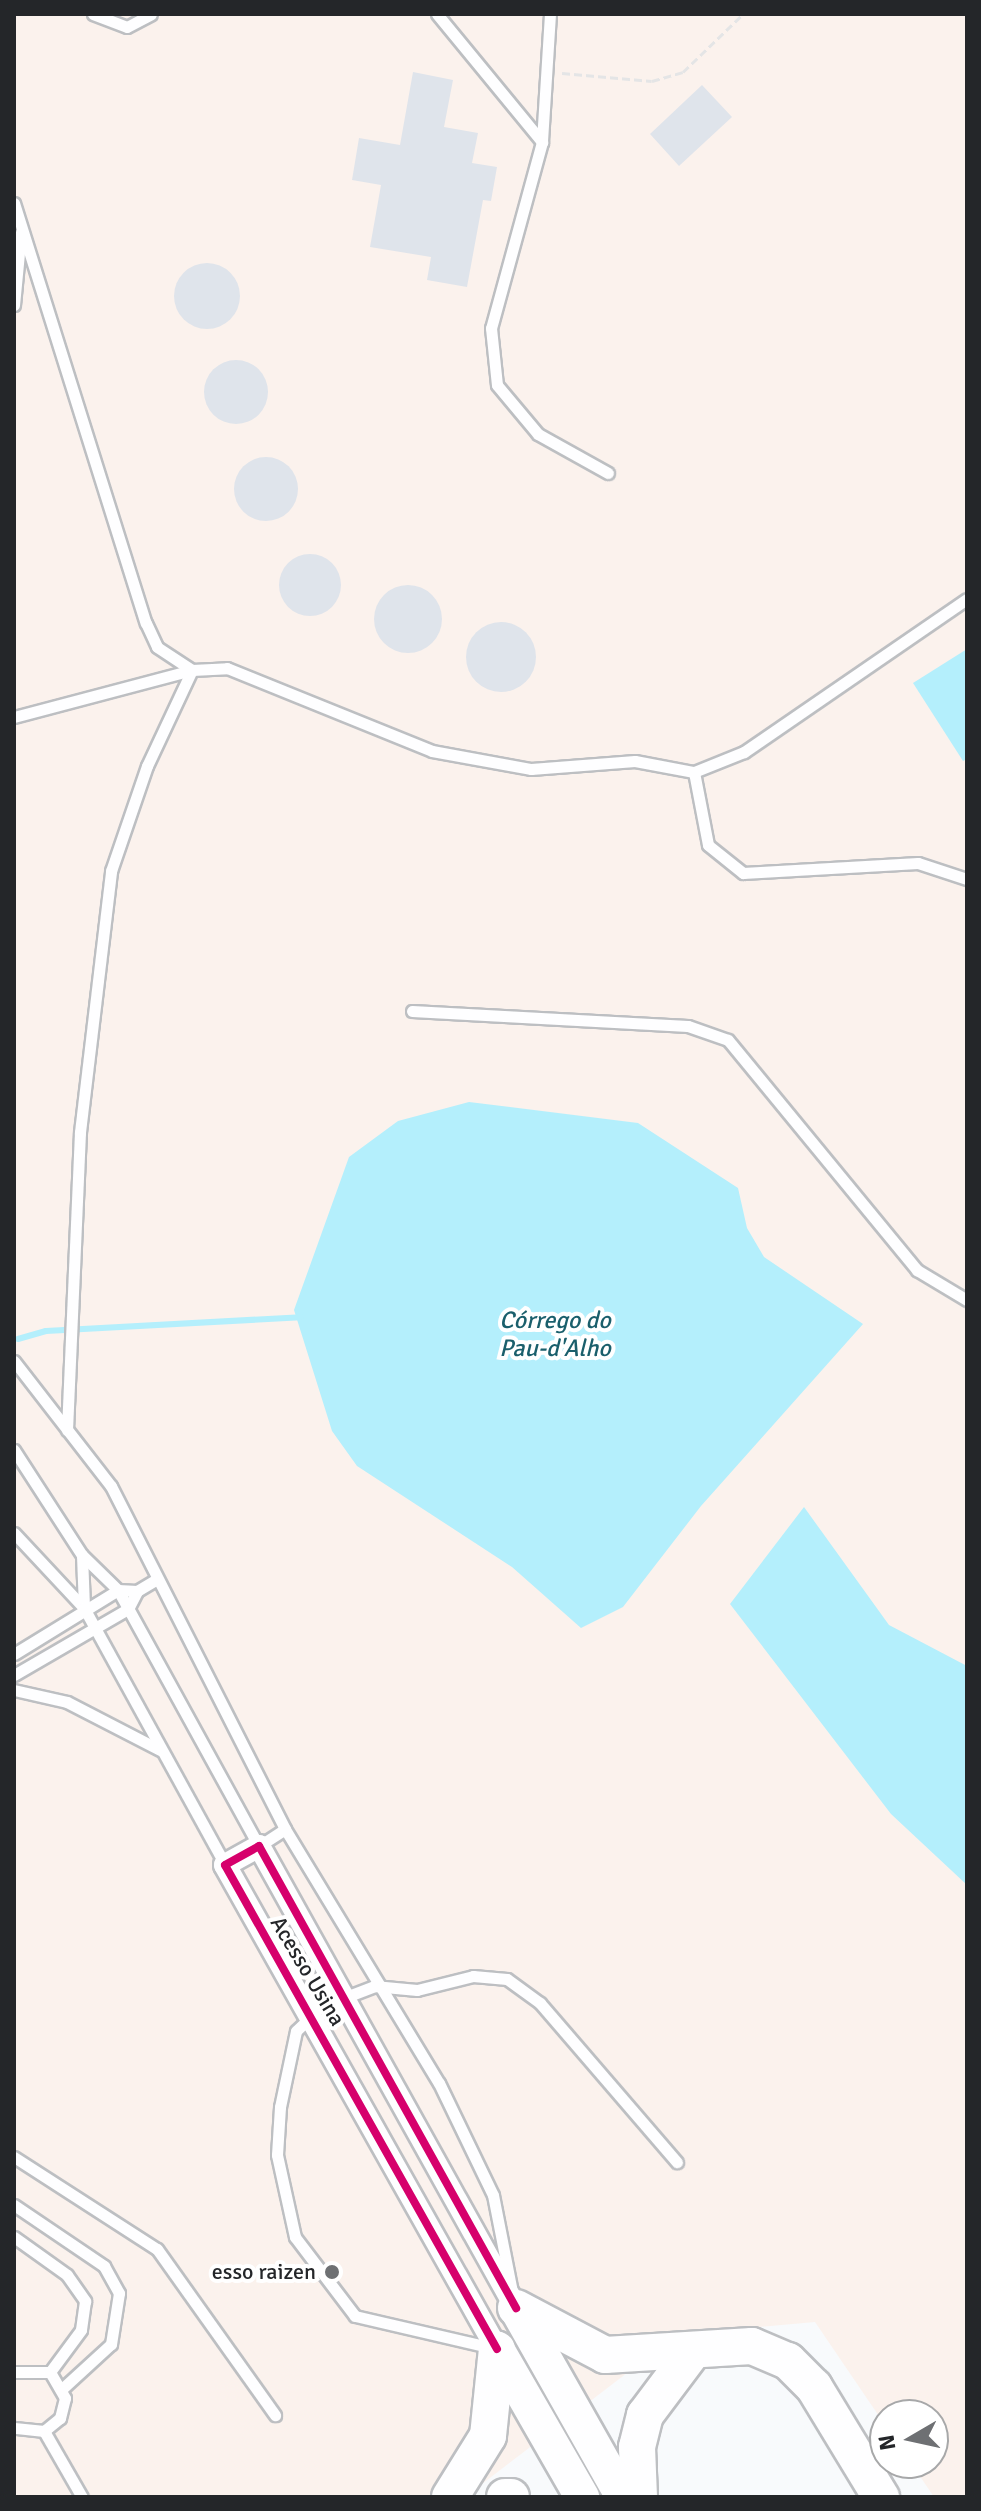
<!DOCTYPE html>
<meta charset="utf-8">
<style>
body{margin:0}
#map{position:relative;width:981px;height:2511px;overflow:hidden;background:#f8fafc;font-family:Signika,sans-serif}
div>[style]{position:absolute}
.industrial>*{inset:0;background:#fbf2ed}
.water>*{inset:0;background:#b4effc}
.stream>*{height:6px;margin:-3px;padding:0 3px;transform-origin:3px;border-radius:3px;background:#b4effc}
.building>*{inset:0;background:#dfe4eb}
.round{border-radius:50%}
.path>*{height:3px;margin-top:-1.5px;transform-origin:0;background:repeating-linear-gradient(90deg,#e4e5e6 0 8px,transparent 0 12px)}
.roads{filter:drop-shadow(2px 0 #bdbfc2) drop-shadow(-2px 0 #bdbfc2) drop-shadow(0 2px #bdbfc2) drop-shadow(0 -2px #bdbfc2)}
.service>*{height:11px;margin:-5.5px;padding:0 5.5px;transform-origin:5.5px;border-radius:5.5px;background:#fefeff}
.minor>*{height:22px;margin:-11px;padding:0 11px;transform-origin:11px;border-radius:11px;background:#fefeff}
.primary>*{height:34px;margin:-17px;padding:0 17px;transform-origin:17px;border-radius:17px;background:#fefeff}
.trunk>*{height:36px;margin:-18px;padding:0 18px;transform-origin:18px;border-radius:18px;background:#fefeff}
.cycleway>*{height:8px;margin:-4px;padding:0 4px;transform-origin:4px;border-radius:4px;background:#d6006c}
.dots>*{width:22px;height:22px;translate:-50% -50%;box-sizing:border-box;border:4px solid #fff;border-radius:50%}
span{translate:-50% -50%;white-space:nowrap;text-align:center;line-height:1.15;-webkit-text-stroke:8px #fff;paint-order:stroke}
.street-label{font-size:22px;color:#242629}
.poi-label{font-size:22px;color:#242629}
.right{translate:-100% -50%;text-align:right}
.water-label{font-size:24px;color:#1a5f6c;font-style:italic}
.frame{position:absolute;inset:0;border:16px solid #242629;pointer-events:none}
.north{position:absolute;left:869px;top:2399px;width:80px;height:80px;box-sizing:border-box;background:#fff;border:2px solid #a7a8a9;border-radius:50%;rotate:261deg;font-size:22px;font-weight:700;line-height:32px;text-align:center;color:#242629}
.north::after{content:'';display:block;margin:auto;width:28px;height:36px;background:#6e7073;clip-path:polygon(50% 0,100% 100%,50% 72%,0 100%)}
</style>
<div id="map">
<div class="industrial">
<i style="clip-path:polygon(14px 14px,967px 14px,967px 2497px,934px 2497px,911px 2463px,933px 2463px,933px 2415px,885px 2415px,885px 2425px,815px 2322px,678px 2334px,465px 2497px,14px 2497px)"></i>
</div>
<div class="water">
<i style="clip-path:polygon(967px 649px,967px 759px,963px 761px,913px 683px)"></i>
<i style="clip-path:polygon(469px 1102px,638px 1123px,738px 1188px,747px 1228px,764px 1257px,863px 1324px,701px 1506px,623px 1607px,581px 1628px,512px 1567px,357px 1466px,332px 1431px,294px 1310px,349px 1157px,398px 1121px)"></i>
<i style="clip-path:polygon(804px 1507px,889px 1625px,967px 1666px,967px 1885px,891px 1814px,730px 1604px)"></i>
</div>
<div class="stream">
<i style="left:18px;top:1339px;width:29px;rotate:-16deg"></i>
<i style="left:46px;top:1331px;width:255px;rotate:-3.1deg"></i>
</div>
<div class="building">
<i style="clip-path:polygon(413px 72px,453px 80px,444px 127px,478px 133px,472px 163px,497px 167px,491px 201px,483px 200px,467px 287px,427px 280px,431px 257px,370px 247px,381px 185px,352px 180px,359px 138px,400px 145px)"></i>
<i style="clip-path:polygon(702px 85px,732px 117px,679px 166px,650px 134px)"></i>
<i class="round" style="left:174px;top:263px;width:66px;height:66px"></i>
<i class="round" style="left:204px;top:360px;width:64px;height:64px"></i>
<i class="round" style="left:234px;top:457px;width:64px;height:64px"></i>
<i class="round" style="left:279px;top:554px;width:62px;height:62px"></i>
<i class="round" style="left:374px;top:585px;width:68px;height:68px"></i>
<i class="round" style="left:466px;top:622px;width:70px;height:70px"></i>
</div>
<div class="path">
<i style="left:562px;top:73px;width:90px;rotate:5.1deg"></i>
<i style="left:652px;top:81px;width:32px;rotate:-16deg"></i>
<i style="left:683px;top:72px;width:83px;rotate:-44deg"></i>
</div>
<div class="roads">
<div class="service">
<i style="left:93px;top:14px;width:36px;rotate:21deg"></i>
<i style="left:127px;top:27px;width:27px;rotate:-28deg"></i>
<i style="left:437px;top:14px;width:166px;rotate:50.6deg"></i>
<i style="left:550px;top:14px;width:128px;rotate:93.6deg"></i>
<i style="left:542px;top:142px;width:193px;rotate:105.3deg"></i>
<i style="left:491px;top:328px;width:57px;rotate:84deg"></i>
<i style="left:497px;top:385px;width:64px;rotate:50.1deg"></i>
<i style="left:538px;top:434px;width:80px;rotate:29.1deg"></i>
<i style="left:14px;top:203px;width:440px;rotate:72.6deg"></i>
<i style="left:146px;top:623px;width:26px;rotate:65deg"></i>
<i style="left:157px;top:647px;width:42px;rotate:33.3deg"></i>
<i style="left:192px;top:670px;width:35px;rotate:-3deg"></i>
<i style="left:227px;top:668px;width:221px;rotate:22deg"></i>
<i style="left:432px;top:751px;width:101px;rotate:10.3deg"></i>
<i style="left:531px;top:769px;width:104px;rotate:-4.4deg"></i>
<i style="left:635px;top:761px;width:60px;rotate:10.6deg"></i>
<i style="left:694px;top:772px;width:54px;rotate:-21.8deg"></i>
<i style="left:744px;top:752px;width:270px;rotate:-34.5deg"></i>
<i style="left:14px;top:305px;width:73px;rotate:-84.5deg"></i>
<i style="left:14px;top:717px;width:184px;rotate:-14.8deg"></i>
<i style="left:694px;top:772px;width:74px;rotate:79.1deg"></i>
<i style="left:708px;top:845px;width:45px;rotate:38.7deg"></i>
<i style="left:743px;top:873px;width:175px;rotate:-3.3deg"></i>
<i style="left:918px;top:863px;width:52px;rotate:18.1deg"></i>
<i style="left:412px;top:1011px;width:276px;rotate:3.1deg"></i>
<i style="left:688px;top:1026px;width:42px;rotate:19.3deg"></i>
<i style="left:728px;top:1040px;width:298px;rotate:50.6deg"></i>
<i style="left:917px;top:1270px;width:58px;rotate:31deg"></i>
<i style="left:14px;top:1361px;width:158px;rotate:52.2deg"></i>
<i style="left:111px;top:1486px;width:385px;rotate:63.1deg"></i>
<i style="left:285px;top:1829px;width:297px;rotate:58.8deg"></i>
<i style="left:439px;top:2083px;width:124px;rotate:64.3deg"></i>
<i style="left:493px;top:2195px;width:94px;rotate:78.9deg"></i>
<i style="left:67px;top:1430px;width:298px;rotate:-87.5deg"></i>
<i style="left:80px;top:1132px;width:263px;rotate:-83.2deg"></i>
<i style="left:111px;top:871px;width:111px;rotate:-71.1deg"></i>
<i style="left:147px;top:766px;width:106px;rotate:-64.9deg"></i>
<i style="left:14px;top:1450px;width:125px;rotate:57.1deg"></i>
<i style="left:82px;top:1555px;width:50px;rotate:44.2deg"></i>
<i style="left:118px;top:1590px;width:292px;rotate:61.2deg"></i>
<i style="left:259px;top:1846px;width:31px;rotate:-33deg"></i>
<i style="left:14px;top:1533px;width:103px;rotate:47deg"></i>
<i style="left:82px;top:1555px;width:53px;rotate:87.8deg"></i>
<i style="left:84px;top:1608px;width:293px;rotate:61.2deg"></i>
<i style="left:14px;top:1654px;width:122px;rotate:-31.6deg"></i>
<i style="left:118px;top:1590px;width:19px;rotate:3deg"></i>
<i style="left:137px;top:1591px;width:21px;rotate:-31deg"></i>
<i style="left:14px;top:1675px;width:132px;rotate:-30.1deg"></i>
<i style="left:128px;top:1609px;width:20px;rotate:-63deg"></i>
<i style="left:14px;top:1690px;width:54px;rotate:12.8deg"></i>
<i style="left:67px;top:1702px;width:105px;rotate:27.3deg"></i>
<i style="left:346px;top:1997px;width:30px;rotate:-21deg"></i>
<i style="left:374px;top:1986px;width:43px;rotate:5.3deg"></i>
<i style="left:417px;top:1990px;width:58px;rotate:-14deg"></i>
<i style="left:473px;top:1976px;width:34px;rotate:5deg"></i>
<i style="left:507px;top:1979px;width:41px;rotate:36deg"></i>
<i style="left:540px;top:2003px;width:210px;rotate:49.3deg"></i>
<i style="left:313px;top:2015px;width:23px;rotate:137deg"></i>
<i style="left:296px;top:2031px;width:78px;rotate:101.9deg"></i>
<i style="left:280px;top:2107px;width:48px;rotate:93.6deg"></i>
<i style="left:277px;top:2155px;width:84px;rotate:77.6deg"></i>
<i style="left:295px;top:2237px;width:99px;rotate:52.8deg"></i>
<i style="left:355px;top:2316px;width:141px;rotate:13.1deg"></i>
<i style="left:14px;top:2157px;width:170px;rotate:32.8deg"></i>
<i style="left:157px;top:2249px;width:204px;rotate:54.6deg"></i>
<i style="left:14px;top:2205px;width:109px;rotate:34.1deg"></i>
<i style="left:104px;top:2266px;width:31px;rotate:61deg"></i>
<i style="left:119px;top:2293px;width:52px;rotate:98.9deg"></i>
<i style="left:111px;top:2344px;width:65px;rotate:137.5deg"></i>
<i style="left:14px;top:2237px;width:65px;rotate:35.6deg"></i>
<i style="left:67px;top:2275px;width:32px;rotate:55deg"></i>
<i style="left:85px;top:2301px;width:29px;rotate:98deg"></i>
<i style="left:81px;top:2330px;width:52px;rotate:126.4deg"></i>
<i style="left:14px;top:2372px;width:36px"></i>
<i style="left:50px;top:2372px;width:30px;rotate:60deg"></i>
<i style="left:65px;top:2398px;width:21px;rotate:104deg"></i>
<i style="left:60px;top:2418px;width:21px;rotate:141deg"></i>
<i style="left:44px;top:2431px;width:30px;rotate:-174deg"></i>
<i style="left:44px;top:2431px;width:76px;rotate:60.1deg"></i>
</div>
<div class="minor">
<i style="left:497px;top:2349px;width:555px;rotate:-119.34deg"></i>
<i style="left:225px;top:1865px;width:39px;rotate:-29deg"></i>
<i style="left:259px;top:1846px;width:529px;rotate:60.91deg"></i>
</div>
<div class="primary">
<i style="left:516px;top:2308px;width:217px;rotate:60.5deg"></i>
<i style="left:497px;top:2349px;width:171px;rotate:60.1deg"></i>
</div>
<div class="trunk">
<i style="left:516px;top:2308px;width:101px;rotate:27.8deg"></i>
<i style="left:605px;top:2355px;width:147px;rotate:-3.5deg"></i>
<i style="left:752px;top:2346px;width:39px;rotate:23deg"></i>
<i style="left:788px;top:2361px;width:37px;rotate:45deg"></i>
<i style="left:814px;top:2387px;width:129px;rotate:58.7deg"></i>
<i style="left:450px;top:2497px;width:72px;rotate:-58.1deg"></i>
<i style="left:488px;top:2436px;width:87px;rotate:-84.1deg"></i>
<i style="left:505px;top:2497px;width:6px"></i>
<i style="left:639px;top:2497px;width:50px;rotate:-92.3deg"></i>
<i style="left:637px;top:2447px;width:33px;rotate:-76deg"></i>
<i style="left:645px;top:2415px;width:80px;rotate:-53.1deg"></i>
</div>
</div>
<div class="cycleway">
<i style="left:497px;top:2349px;width:555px;rotate:-119.34deg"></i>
<i style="left:225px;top:1865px;width:39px;rotate:-29deg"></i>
<i style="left:259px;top:1846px;width:529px;rotate:60.91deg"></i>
</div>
<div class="dots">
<i style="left:332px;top:2272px;background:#6e7073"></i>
</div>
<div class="street-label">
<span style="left:308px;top:1971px;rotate:59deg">Acesso Usina</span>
</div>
<div class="poi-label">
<span class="right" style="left:316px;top:2272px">esso raizen</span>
</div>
<div class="water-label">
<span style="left:555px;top:1335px">Córrego do<br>Pau-d'Alho</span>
</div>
<div class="frame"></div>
<div class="north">N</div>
</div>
